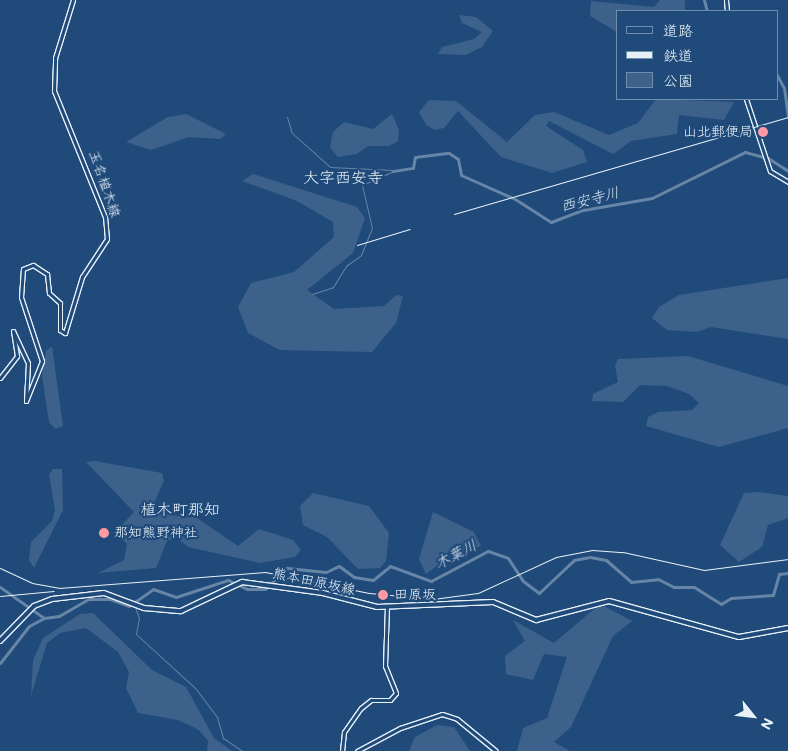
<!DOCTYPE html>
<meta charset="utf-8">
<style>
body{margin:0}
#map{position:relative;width:788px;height:751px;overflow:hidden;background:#1f4a7a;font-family:"Balsamiq Sans","Klee One",sans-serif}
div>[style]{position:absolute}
.green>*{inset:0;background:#3c628c}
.stream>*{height:1px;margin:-0.5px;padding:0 0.5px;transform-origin:0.5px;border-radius:0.5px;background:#6685a7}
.river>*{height:3px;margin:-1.5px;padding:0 1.5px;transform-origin:1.5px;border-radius:1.5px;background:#6685a7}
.roads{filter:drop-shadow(1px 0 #e8f1f8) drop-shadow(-1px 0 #e8f1f8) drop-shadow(0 1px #e8f1f8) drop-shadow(0 -1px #e8f1f8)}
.secondary>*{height:3px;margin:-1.5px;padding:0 1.5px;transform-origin:1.5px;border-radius:1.5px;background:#1f4a7a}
.primary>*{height:4px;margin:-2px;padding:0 2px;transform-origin:2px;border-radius:2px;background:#1f4a7a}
.rail>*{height:1px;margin:-0.5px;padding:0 0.5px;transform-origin:0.5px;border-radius:0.5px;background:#e8f1f8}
.dots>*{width:14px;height:14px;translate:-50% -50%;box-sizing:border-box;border:2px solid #1f4a7a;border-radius:50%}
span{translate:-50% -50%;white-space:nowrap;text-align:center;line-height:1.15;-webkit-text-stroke:4.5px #1f4a7a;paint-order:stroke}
.poi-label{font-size:14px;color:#e8f1f8}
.right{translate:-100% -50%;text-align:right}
.left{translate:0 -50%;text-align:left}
.street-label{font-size:14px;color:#e8f1f8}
.water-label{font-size:15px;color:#d4e1ec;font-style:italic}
.quarter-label{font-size:16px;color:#e8f1f8}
.legend{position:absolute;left:616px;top:10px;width:162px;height:90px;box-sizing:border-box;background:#1f4a7a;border:1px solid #6f8dac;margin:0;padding:6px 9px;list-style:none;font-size:15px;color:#e8f1f8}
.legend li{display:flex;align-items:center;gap:10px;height:25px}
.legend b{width:25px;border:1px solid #6f8dac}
.north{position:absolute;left:728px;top:691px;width:50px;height:50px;-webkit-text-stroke:4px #1f4a7a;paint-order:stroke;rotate:119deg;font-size:14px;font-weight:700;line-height:20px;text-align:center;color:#e8f1f8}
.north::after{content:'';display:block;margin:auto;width:18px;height:22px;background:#e8f1f8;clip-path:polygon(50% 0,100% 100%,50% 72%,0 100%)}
</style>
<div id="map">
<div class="green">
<i style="clip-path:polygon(660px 0,685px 0,685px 11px,617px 11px,617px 32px,590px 16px,591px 1px,654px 7px)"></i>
<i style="clip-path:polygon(459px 15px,476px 17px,493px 31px,482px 47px,466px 55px,438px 54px,442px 47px,474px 39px,482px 32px,462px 23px)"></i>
<i style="clip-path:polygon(656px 99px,734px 102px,724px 120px,679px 115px,677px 134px,631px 141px,613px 154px,549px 121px,546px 126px,583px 150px,587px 162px,552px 173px,501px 157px,458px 111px,444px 128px,435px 130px,426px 125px,419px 112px,429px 100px,456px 101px,507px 142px,535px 115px,554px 112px,609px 135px,638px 123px)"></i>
<i style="clip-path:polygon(186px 114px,226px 134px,220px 139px,189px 137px,151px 150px,126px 142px,168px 117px)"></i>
<i style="clip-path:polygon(392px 114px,399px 130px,398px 141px,389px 146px,368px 146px,357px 154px,338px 157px,330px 148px,333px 132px,344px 122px,373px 129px)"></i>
<i style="clip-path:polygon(253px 174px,357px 207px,365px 218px,353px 253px,307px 290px,334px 309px,384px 306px,396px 295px,403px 296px,396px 323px,372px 352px,280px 350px,248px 333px,238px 307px,251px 283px,294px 272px,334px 237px,333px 222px,297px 201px,242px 181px)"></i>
<i style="clip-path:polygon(788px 278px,788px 339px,711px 327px,697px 332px,667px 330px,652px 318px,659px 307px,679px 295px)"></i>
<i style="clip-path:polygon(52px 346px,63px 426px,55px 429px,49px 422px,42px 376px,46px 351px)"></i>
<i style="clip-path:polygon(688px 356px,788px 386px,788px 428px,719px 447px,646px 426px,648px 417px,659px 412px,692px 410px,699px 403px,689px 394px,667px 386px,640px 385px,623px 402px,592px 401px,593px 394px,618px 382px,615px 366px,618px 359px)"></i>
<i style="clip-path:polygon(95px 461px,162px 473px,164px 481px,152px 507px,161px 514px,197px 518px,238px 546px,259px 529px,293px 540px,301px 550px,295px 557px,260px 563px,188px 547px,176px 537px,167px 541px,156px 568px,98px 573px,124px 560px,127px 544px,115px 532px,134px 512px,86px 462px)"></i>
<i style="clip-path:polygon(53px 469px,62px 469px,63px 510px,34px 568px,29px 560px,31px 542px,52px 521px,55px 510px,49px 475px)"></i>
<i style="clip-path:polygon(758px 492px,788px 496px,788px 518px,768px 525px,762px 547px,739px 562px,720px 545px,744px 493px)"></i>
<i style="clip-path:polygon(313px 493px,369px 506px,389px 533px,386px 561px,380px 568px,358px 569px,327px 537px,303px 525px,300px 506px)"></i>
<i style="clip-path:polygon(433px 512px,474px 532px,481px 546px,449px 557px,426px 574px,419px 559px)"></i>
<i style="clip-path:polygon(600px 604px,632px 621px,613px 636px,571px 727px,554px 742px,570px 751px,517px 751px,523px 728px,547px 718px,567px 657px,544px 654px,533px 680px,506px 674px,505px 656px,525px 641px,513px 620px,554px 643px)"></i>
<i style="clip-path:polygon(93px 613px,152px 670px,186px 687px,214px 738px,232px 751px,207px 751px,208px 741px,199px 730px,178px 720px,138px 713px,126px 688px,129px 672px,118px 652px,86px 628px,60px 633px,47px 643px,31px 696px,33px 660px,43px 638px,80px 614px)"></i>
<i style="clip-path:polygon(437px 725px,454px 727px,470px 751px,409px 751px,415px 737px)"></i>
</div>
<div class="stream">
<i style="left:287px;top:117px;width:17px;rotate:73deg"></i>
<i style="left:292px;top:133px;width:51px;rotate:41.8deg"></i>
<i style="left:330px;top:167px;width:62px;rotate:2.8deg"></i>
<i style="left:312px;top:294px;width:22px;rotate:-18deg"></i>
<i style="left:333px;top:287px;width:25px;rotate:-58deg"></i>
<i style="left:346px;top:266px;width:19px;rotate:-36deg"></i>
<i style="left:361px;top:255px;width:29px;rotate:-68deg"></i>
<i style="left:372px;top:228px;width:44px;rotate:-103.1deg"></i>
<i style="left:362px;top:185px;width:34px;rotate:-24deg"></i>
<i style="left:135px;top:607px;width:12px;rotate:70deg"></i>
<i style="left:139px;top:618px;width:16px;rotate:101deg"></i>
<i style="left:136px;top:634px;width:81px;rotate:42.5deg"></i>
<i style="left:196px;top:689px;width:35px;rotate:53deg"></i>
<i style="left:217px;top:717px;width:22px;rotate:74deg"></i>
<i style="left:223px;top:738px;width:23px;rotate:34deg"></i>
</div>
<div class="river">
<i style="left:704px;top:0;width:11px;rotate:75deg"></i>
<i style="left:777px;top:75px;width:15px;rotate:62deg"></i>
<i style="left:784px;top:88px;width:29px;rotate:82deg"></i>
<i style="left:393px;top:171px;width:20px;rotate:-9deg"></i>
<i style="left:413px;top:168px;width:11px;rotate:-80deg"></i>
<i style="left:415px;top:157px;width:34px;rotate:-7deg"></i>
<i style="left:449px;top:153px;width:11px;rotate:34deg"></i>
<i style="left:458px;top:159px;width:16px;rotate:79deg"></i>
<i style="left:461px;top:175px;width:59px;rotate:24deg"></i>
<i style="left:515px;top:199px;width:43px;rotate:32.6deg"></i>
<i style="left:551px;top:222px;width:34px;rotate:-21deg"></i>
<i style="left:583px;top:210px;width:70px;rotate:-9.9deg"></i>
<i style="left:652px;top:198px;width:104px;rotate:-26.3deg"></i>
<i style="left:745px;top:152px;width:24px;rotate:15deg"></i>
<i style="left:768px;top:158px;width:24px;rotate:33deg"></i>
<i style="left:0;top:587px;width:54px;rotate:35.2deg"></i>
<i style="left:44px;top:618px;width:15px;rotate:-8deg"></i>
<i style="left:59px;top:616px;width:34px;rotate:-30deg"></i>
<i style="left:88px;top:599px;width:22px"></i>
<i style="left:110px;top:599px;width:20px;rotate:20deg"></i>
<i style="left:129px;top:606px;width:29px;rotate:-35deg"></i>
<i style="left:153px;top:589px;width:24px;rotate:19deg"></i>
<i style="left:176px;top:597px;width:55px;rotate:-18.1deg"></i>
<i style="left:228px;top:580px;width:21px;rotate:25deg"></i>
<i style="left:247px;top:589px;width:18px"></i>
<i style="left:265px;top:589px;width:30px;rotate:-44deg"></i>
<i style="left:287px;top:568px;width:39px;rotate:6deg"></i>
<i style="left:326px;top:572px;width:14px;rotate:-25deg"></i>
<i style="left:339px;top:566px;width:19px;rotate:36deg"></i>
<i style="left:354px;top:577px;width:19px;rotate:9deg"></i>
<i style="left:373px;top:580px;width:22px;rotate:-39deg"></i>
<i style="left:390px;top:566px;width:44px;rotate:20.1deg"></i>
<i style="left:431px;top:581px;width:64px;rotate:-27.8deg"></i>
<i style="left:488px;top:551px;width:21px;rotate:19deg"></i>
<i style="left:508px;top:558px;width:27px;rotate:57deg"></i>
<i style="left:523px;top:581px;width:20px;rotate:37deg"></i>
<i style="left:539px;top:593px;width:48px;rotate:-43.3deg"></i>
<i style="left:574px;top:560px;width:16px;rotate:-11deg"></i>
<i style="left:590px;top:557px;width:16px;rotate:11deg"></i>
<i style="left:606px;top:560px;width:33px;rotate:41deg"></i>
<i style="left:631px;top:582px;width:27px;rotate:-6deg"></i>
<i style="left:658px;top:579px;width:18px;rotate:27deg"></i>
<i style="left:674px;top:587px;width:20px"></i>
<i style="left:694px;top:587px;width:32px;rotate:32deg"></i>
<i style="left:721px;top:604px;width:12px;rotate:-31deg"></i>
<i style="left:731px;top:598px;width:42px;rotate:-4.1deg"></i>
<i style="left:773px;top:595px;width:22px;rotate:-74deg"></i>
<i style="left:779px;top:574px;width:9px;rotate:-6deg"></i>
<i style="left:0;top:663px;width:47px;rotate:-51.9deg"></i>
<i style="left:29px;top:626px;width:17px;rotate:-28deg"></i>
</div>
<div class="roads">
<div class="secondary">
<i style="left:726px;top:0;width:11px;rotate:85deg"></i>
<i style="left:746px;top:99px;width:76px;rotate:71.6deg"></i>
<i style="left:770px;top:171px;width:21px;rotate:31deg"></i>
<i style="left:0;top:378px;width:28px;rotate:-52deg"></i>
<i style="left:17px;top:356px;width:25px;rotate:-99deg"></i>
<i style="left:13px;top:331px;width:35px;rotate:65deg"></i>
<i style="left:28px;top:363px;width:38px;rotate:93deg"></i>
<i style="left:26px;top:401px;width:43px;rotate:-68.2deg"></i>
<i style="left:42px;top:361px;width:67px;rotate:-108.2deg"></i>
<i style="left:21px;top:297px;width:28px;rotate:-86deg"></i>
<i style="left:23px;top:269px;width:11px;rotate:-22deg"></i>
<i style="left:33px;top:265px;width:17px;rotate:33deg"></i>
<i style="left:47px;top:274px;width:19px;rotate:84deg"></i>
<i style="left:49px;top:293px;width:15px;rotate:42deg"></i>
<i style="left:60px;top:303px;width:27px;rotate:90deg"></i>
<i style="left:60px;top:330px;width:6px;rotate:31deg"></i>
<i style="left:65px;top:333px;width:59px;rotate:-73.1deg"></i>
<i style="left:82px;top:277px;width:45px;rotate:-56.7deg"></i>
<i style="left:107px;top:239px;width:22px;rotate:-95deg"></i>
<i style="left:105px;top:217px;width:136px;rotate:-112deg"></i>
<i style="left:54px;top:91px;width:33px;rotate:-88deg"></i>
<i style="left:55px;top:58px;width:61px;rotate:-72.8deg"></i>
<i style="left:342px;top:751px;width:19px;rotate:-84deg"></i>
<i style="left:344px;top:732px;width:29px;rotate:-55deg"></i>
<i style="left:361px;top:708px;width:13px;rotate:-39deg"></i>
<i style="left:371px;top:700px;width:19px"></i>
<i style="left:390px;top:700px;width:9px;rotate:-49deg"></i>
<i style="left:396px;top:693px;width:29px;rotate:-112deg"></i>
<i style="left:385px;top:666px;width:59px;rotate:-88.1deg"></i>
<i style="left:357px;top:751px;width:49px;rotate:-28.1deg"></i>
<i style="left:400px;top:728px;width:44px;rotate:-18.4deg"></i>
<i style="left:442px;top:714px;width:16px;rotate:18deg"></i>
<i style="left:457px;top:719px;width:50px;rotate:39.4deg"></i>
</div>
<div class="primary">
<i style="left:0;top:641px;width:49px;rotate:-45.8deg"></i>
<i style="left:34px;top:606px;width:19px;rotate:-21deg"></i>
<i style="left:52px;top:599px;width:52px;rotate:-6.6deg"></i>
<i style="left:104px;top:593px;width:43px;rotate:20.6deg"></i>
<i style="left:144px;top:608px;width:37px;rotate:5deg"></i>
<i style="left:181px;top:611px;width:68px;rotate:-25.4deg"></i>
<i style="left:242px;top:582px;width:82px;rotate:7.7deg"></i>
<i style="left:323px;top:593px;width:56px;rotate:14.5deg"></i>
<i style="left:377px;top:607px;width:116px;rotate:-2.5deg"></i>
<i style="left:493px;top:602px;width:47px;rotate:22.7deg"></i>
<i style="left:536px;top:620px;width:75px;rotate:-14.6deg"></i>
<i style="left:609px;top:601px;width:135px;rotate:15.5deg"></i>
<i style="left:739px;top:637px;width:50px;rotate:-10.4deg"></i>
</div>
</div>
<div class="rail">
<i style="left:454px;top:214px;width:348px;rotate:-16.2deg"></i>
<i style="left:357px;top:245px;width:55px;rotate:-16.8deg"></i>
<i style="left:0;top:568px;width:35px;rotate:25deg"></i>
<i style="left:32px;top:583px;width:27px;rotate:10deg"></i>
<i style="left:59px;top:588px;width:207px;rotate:-4.4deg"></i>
<i style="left:265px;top:572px;width:106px;rotate:11.4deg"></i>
<i style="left:369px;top:593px;width:64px;rotate:5.4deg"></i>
<i style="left:433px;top:599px;width:45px;rotate:-7.6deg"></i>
<i style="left:478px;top:593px;width:86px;rotate:-24.8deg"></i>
<i style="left:556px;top:557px;width:37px;rotate:-11deg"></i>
<i style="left:592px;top:550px;width:31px;rotate:4deg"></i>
<i style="left:623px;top:552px;width:83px;rotate:12.5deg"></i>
<i style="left:704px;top:570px;width:85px;rotate:-7.5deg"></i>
<i style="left:0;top:596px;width:54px;rotate:-5.3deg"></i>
</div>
<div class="dots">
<i style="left:763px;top:132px;background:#ff9aa2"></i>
<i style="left:104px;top:533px;background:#ff9aa2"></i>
<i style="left:383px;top:595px;background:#ff9aa2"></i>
</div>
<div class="poi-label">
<span class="right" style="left:753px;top:132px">山北郵便局</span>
<span class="left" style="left:114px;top:533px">那知熊野神社</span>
<span class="left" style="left:394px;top:595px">田原坂</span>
</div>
<div class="street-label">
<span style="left:104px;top:184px;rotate:71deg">玉名植木線</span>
<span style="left:314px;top:582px;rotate:12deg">熊本田原坂線</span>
</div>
<div class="water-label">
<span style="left:590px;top:200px;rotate:-14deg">西安寺川</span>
<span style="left:456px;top:555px;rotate:-28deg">木葉川</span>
</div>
<div class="quarter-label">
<span style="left:343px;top:179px">大字西安寺</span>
<span style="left:180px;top:511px">植木町那知</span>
</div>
<ul class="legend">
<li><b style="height:6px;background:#1f4a7a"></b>道路</li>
<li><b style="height:6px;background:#e8f1f8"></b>鉄道</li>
<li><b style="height:14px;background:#3c628c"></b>公園</li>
</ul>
<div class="north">N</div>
</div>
